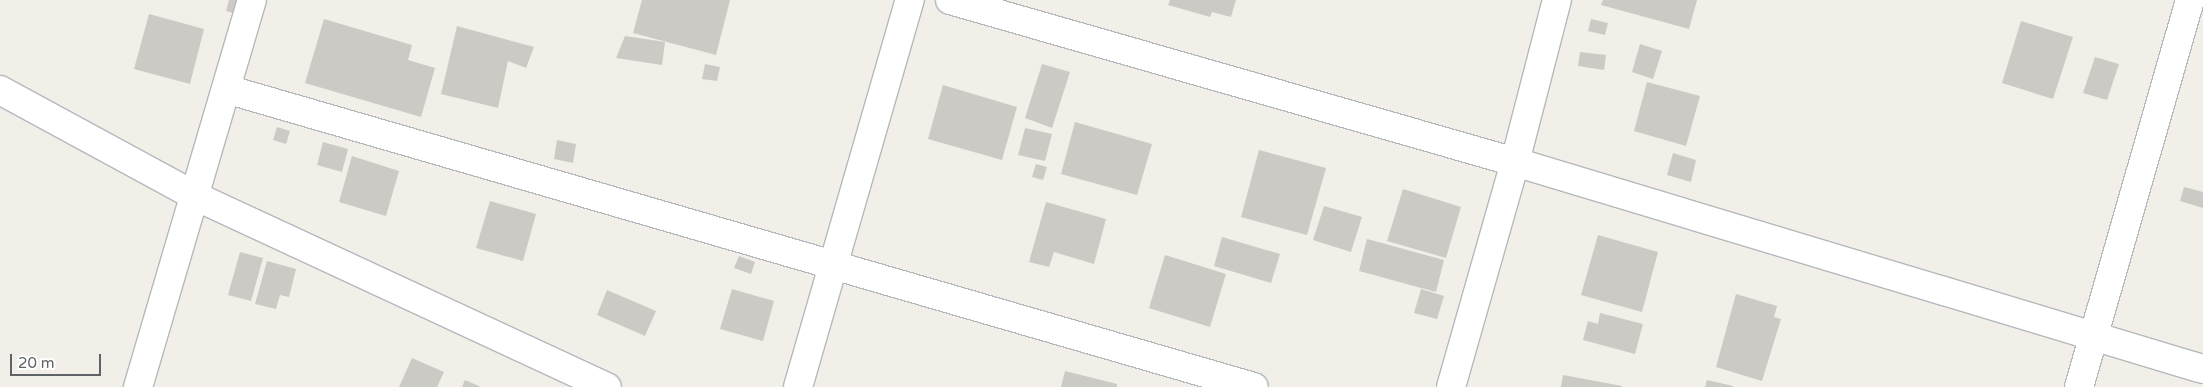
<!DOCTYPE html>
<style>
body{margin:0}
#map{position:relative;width:2203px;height:387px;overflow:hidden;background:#f1efe8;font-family:"Varela Round",sans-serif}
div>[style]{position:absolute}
.building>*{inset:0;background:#cccac5}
.roads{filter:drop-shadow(1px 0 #b5b8bc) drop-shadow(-1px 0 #b5b8bc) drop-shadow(0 1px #b5b8bc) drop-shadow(0 -1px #b5b8bc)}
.minor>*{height:28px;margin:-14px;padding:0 14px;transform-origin:14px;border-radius:14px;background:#fff}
span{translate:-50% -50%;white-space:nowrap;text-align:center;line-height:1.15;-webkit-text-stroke:5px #fff;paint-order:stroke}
.scale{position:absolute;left:10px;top:354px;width:91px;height:22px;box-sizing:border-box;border:2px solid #5f6368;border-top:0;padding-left:6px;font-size:15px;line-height:18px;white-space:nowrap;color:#5f6368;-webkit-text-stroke:4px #fff;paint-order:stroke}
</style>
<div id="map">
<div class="building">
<i style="clip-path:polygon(229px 0,238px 0,236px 14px,226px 11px)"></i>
<i style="clip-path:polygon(642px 0,730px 0,716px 55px,633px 33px)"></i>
<i style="clip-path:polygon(1170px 0,1236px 0,1231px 17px,1212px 12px,1210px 17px,1168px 5px)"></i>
<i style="clip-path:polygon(1603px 0,1697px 0,1689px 29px,1601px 5px)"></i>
<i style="clip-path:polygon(149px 14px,204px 29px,190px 84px,134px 69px)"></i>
<i style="clip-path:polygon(324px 19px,412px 45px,408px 60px,435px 68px,421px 117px,305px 83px)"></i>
<i style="clip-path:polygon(1591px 19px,1608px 23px,1605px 35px,1588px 31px)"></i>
<i style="clip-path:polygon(2021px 21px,2073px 37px,2053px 99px,2002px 83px)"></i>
<i style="clip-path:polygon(457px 26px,534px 47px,526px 68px,508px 61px,498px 108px,441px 94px)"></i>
<i style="clip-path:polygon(625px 36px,665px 42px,662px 65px,616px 58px)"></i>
<i style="clip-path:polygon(1640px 44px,1662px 51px,1653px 79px,1632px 72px)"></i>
<i style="clip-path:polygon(1580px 52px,1606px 55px,1604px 70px,1578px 66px)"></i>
<i style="clip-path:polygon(2095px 57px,2119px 64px,2107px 100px,2083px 93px)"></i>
<i style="clip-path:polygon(705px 64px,720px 67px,717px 81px,702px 79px)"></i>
<i style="clip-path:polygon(1042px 64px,1070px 72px,1052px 128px,1025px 118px)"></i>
<i style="clip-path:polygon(1647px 82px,1700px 96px,1686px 146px,1634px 131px)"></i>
<i style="clip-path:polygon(943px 85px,1017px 107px,1002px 160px,928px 139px)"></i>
<i style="clip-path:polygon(1075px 122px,1152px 144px,1137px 195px,1061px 174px)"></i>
<i style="clip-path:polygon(277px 127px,290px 131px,286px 144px,273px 140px)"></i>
<i style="clip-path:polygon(1025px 128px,1052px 134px,1045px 161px,1018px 155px)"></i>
<i style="clip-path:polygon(557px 140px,576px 144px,573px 163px,554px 159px)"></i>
<i style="clip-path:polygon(323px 142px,348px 149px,342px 172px,317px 165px)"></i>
<i style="clip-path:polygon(1259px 150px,1326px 168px,1307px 235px,1241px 217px)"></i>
<i style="clip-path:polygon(1673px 153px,1696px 160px,1691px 182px,1667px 175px)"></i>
<i style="clip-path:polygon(352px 156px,399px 171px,386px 216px,339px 202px)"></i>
<i style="clip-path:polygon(1036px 164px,1047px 167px,1043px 180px,1032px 177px)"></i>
<i style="clip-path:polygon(2184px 187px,2203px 192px,2203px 208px,2180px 201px)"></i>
<i style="clip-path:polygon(1403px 189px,1461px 207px,1446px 258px,1387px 241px)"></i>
<i style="clip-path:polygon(490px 201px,536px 214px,523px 261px,476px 248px)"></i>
<i style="clip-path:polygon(1046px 202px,1106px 219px,1094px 264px,1054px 252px,1049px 267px,1029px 262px)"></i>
<i style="clip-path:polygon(1324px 206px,1362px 217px,1351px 252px,1313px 240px)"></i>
<i style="clip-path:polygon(1598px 235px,1658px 252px,1642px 312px,1581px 295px)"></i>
<i style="clip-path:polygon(1222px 237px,1280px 254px,1271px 283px,1214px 266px)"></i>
<i style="clip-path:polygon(1367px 239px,1444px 260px,1436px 292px,1359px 271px)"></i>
<i style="clip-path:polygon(240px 252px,263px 258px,251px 301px,228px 295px)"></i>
<i style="clip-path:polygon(1165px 255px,1226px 274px,1210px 327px,1149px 308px)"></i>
<i style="clip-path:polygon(739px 256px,755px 262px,751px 274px,734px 268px)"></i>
<i style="clip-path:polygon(267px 261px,296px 269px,289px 297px,280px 295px,276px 309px,255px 304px)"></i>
<i style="clip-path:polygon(732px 289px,774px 301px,763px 341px,720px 329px)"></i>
<i style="clip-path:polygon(1421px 289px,1444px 296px,1437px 319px,1414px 313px)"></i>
<i style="clip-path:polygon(607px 290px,656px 311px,645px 336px,597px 315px)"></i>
<i style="clip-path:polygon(1736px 294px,1777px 306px,1774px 317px,1781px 319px,1762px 381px,1716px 367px)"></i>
<i style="clip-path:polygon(1600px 313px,1643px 324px,1635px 354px,1583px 340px,1588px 321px,1598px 324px)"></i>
<i style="clip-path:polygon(412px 358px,444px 372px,437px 387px,399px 387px)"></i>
<i style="clip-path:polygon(1065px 371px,1117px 384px,1117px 387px,1061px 387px)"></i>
<i style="clip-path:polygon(1563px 375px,1622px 386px,1622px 387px,1561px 387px)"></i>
<i style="clip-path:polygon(465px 380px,481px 387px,462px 387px)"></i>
<i style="clip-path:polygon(1707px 380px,1733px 386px,1733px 387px,1705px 387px)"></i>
</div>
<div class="roads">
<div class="minor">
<i style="left:950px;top:0;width:588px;rotate:16deg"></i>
<i style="left:1515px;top:162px;width:718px;rotate:16.75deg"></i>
<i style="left:226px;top:89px;width:1070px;rotate:16.17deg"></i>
<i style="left:0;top:90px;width:222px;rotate:28.5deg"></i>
<i style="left:195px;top:196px;width:454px;rotate:24.9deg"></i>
<i style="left:138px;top:387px;width:403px;rotate:-73.6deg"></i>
<i style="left:798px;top:387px;width:403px;rotate:-73.9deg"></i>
<i style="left:1451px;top:387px;width:234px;rotate:-74.1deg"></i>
<i style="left:1515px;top:162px;width:167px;rotate:-75.5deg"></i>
<i style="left:2079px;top:387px;width:403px;rotate:-74deg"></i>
</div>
</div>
<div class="scale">20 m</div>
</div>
